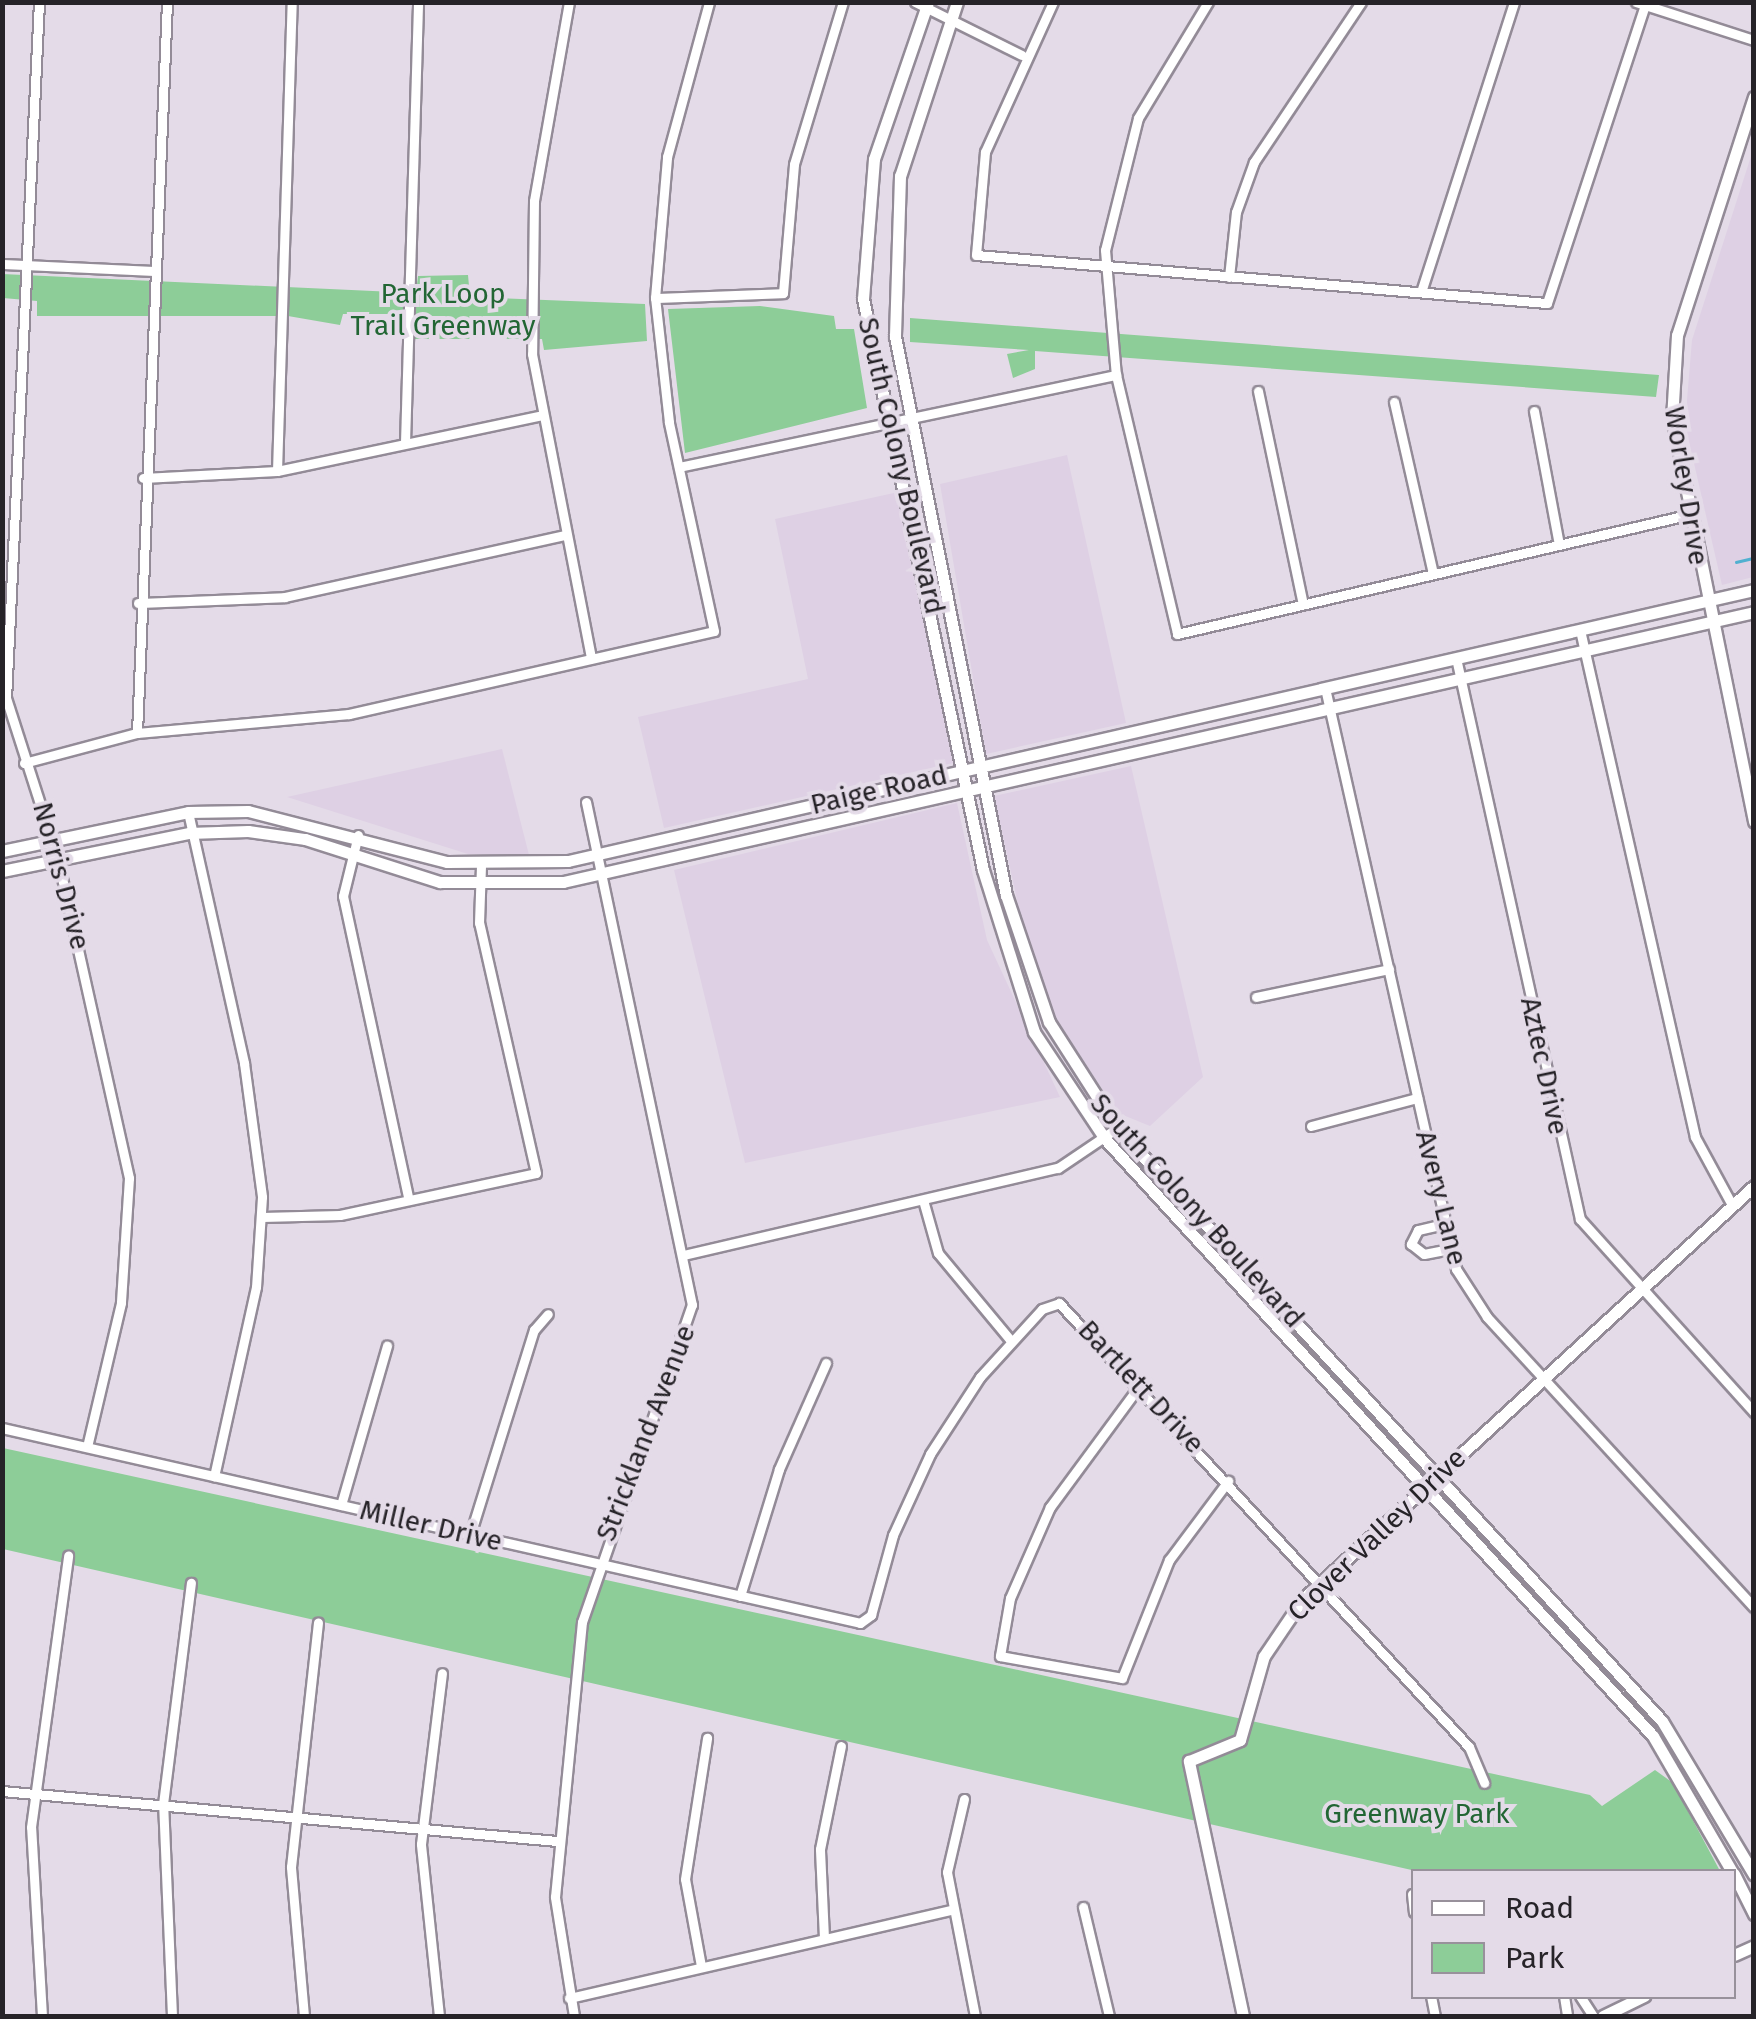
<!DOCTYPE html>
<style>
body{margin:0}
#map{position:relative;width:1756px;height:2019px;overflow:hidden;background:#e4dbe8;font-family:"Fira Sans",sans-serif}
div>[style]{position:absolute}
.built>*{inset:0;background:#ded0e4}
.green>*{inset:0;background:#8dcd98}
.stream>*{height:2.5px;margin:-1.25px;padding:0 1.25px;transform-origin:1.25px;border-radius:1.25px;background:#50b0d0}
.roads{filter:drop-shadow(2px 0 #938b97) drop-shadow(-2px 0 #938b97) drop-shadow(0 2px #938b97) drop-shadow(0 -2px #938b97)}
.street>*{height:9px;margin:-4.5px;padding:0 4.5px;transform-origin:4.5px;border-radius:4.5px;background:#fff}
.secondary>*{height:11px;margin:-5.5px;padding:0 5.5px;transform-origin:5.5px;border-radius:5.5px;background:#fff}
span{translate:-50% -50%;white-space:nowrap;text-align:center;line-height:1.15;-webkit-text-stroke:8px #e4dbe8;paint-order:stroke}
.park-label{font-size:28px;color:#226634}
.street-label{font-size:28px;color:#262328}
.frame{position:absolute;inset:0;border:5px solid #262328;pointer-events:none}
.legend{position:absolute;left:1411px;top:1869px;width:325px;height:130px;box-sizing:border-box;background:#e4dbe8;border:2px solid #98919b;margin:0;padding:12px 18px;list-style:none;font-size:30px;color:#262328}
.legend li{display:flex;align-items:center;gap:20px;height:50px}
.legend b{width:50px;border:2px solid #98919b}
</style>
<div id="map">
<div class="built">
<i style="clip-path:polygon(1753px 150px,1753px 577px,1722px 585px,1685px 424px,1692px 340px)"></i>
<i style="clip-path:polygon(1067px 455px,1126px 723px,986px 754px,940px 484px)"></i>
<i style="clip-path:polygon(903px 491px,953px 763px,664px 828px,638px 717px,808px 679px,775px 519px)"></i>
<i style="clip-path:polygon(502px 749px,529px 855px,468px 854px,287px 797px)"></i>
<i style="clip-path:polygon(1131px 766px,1203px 1077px,1150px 1126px,1118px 1113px,1058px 1022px,1026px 940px,994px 796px)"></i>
<i style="clip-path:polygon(957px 803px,987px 940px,1060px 1097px,745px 1163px,674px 870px)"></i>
</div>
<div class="green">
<i style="clip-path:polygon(2px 274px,416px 293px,418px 276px,468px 275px,470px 297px,645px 304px,647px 341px,544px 350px,542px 339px,414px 339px,414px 314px,343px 314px,340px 325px,288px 316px,37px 316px,37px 301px,3px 298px)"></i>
<i style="clip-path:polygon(760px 306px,834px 316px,836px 329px,854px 329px,867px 408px,685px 453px,668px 309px)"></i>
<i style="clip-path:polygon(910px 318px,1659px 375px,1656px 397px,1035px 351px,1035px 369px,1013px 378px,1007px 354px,1029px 350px,910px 342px)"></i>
<i style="clip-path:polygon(3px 1448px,1590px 1795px,1602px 1806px,1655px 1770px,1673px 1783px,1720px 1871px,1416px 1871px,3px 1549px)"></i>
</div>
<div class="stream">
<i style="left:1736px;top:562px;width:18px;rotate:-13deg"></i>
</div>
<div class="roads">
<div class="street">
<i style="left:39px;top:2px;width:697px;rotate:92.71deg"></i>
<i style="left:6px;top:698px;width:170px;rotate:72.2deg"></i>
<i style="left:58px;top:860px;width:326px;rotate:77.4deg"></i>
<i style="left:129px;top:1178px;width:125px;rotate:93.7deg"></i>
<i style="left:121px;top:1303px;width:148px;rotate:103.3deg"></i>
<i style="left:569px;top:2px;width:202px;rotate:100deg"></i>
<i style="left:534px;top:201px;width:153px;rotate:90.7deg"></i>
<i style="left:532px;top:354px;width:310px;rotate:79deg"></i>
<i style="left:915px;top:2px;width:119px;rotate:26.4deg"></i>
<i style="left:1053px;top:2px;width:165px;rotate:114.4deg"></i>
<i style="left:985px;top:152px;width:103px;rotate:95deg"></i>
<i style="left:976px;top:255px;width:573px;rotate:4.81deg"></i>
<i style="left:1547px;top:303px;width:314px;rotate:-71.8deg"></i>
<i style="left:1208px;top:2px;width:135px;rotate:121.1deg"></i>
<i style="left:1138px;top:118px;width:136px;rotate:104deg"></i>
<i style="left:1105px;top:250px;width:125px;rotate:85deg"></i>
<i style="left:1116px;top:375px;width:266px;rotate:76.7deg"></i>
<i style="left:1177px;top:634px;width:524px;rotate:-13.13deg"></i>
<i style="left:1636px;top:2px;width:124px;rotate:17.9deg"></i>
<i style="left:2px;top:264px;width:153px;rotate:2.6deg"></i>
<i style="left:1229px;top:277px;width:65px;rotate:-83.9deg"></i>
<i style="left:1236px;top:212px;width:53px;rotate:-70.2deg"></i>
<i style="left:1254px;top:162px;width:192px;rotate:-56.2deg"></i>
<i style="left:1421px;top:292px;width:305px;rotate:-72.2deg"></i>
<i style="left:655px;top:298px;width:128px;rotate:-2.2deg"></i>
<i style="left:783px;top:293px;width:129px;rotate:-85.1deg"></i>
<i style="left:794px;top:164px;width:169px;rotate:-73.2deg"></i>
<i style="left:1258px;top:391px;width:218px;rotate:78.1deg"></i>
<i style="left:1394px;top:402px;width:176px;rotate:77.2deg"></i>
<i style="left:1534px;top:411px;width:136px;rotate:79.4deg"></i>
<i style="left:405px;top:443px;width:441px;rotate:-88.3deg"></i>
<i style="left:679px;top:467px;width:447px;rotate:-11.9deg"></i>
<i style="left:277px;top:471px;width:469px;rotate:-88.2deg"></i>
<i style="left:143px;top:478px;width:134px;rotate:-3deg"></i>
<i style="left:277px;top:471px;width:271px;rotate:-11.9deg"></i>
<i style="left:138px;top:603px;width:147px;rotate:-2.3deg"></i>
<i style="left:285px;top:597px;width:286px;rotate:-12.5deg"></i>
<i style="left:1580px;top:630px;width:520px;rotate:77.22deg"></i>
<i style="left:1695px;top:1137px;width:77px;rotate:61.4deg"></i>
<i style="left:1456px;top:658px;width:575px;rotate:77.54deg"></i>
<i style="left:1580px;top:1219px;width:260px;rotate:48deg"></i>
<i style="left:1325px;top:688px;width:596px;rotate:77.29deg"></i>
<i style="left:1456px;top:1269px;width:57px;rotate:57.1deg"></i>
<i style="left:1487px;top:1317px;width:394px;rotate:47.4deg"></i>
<i style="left:137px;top:733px;width:732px;rotate:-87.65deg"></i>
<i style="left:24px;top:763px;width:117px;rotate:-14.9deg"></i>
<i style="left:137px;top:733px;width:213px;rotate:-5.1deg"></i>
<i style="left:349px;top:714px;width:374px;rotate:-12.8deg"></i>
<i style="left:714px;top:631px;width:214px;rotate:-102.2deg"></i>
<i style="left:669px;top:422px;width:125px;rotate:-96.4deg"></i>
<i style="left:655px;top:298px;width:142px;rotate:-85.1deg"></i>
<i style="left:667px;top:157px;width:161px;rotate:-74.8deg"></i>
<i style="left:188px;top:812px;width:257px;rotate:77.4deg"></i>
<i style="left:244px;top:1063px;width:135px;rotate:82.3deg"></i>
<i style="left:262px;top:1197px;width:90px;rotate:93.8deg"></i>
<i style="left:256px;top:1287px;width:194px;rotate:102.5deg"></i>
<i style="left:358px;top:835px;width:63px;rotate:103.8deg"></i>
<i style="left:343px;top:896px;width:311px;rotate:77.8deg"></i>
<i style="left:1256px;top:997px;width:136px;rotate:-11.9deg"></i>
<i style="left:1311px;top:1126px;width:110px;rotate:-14.8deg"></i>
<i style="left:923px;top:1200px;width:55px;rotate:74.2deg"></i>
<i style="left:938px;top:1253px;width:114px;rotate:50.3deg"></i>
<i style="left:262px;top:1217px;width:78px;rotate:-1.5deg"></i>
<i style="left:340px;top:1215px;width:200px;rotate:-12.1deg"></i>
<i style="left:536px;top:1173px;width:256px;rotate:-102.8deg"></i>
<i style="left:479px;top:923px;width:58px;rotate:-88deg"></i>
<i style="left:1444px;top:1224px;width:27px;rotate:167deg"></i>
<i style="left:1418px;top:1230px;width:16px;rotate:117deg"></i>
<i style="left:1411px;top:1244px;width:16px;rotate:38deg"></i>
<i style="left:1424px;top:1254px;width:26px;rotate:-11deg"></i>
<i style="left:683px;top:1255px;width:385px;rotate:-13.1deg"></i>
<i style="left:1058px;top:1168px;width:71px;rotate:-34.1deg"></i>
<i style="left:1140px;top:1385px;width:152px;rotate:126.4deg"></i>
<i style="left:1050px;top:1507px;width:99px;rotate:113.7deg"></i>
<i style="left:1010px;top:1598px;width:59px;rotate:99.8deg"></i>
<i style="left:1000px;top:1656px;width:124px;rotate:10.2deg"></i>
<i style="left:1122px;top:1678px;width:127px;rotate:-68.3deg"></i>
<i style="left:1169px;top:1560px;width:99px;rotate:-53.2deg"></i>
<i style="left:2px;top:1428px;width:880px;rotate:12.8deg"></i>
<i style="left:860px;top:1623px;width:14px;rotate:-36deg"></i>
<i style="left:871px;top:1615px;width:83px;rotate:-74.6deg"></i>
<i style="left:893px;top:1535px;width:89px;rotate:-65.4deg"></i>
<i style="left:930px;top:1454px;width:92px;rotate:-57deg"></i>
<i style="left:980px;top:1377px;width:92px;rotate:-47.6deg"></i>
<i style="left:1042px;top:1309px;width:18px;rotate:-19deg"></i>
<i style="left:1059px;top:1303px;width:604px;rotate:47.28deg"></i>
<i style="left:1469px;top:1747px;width:39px;rotate:67deg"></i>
<i style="left:341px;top:1505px;width:166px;rotate:-73.9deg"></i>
<i style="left:470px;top:1535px;width:215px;rotate:-72.7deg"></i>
<i style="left:534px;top:1330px;width:21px;rotate:-49deg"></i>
<i style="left:740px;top:1596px;width:133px;rotate:-72.9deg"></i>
<i style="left:779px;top:1469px;width:116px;rotate:-66.1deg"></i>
<i style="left:2px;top:1791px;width:557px;rotate:5.15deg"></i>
<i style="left:964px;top:1799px;width:75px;rotate:103.1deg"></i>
<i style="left:947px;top:1872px;width:147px;rotate:79deg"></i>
<i style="left:1412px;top:1894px;width:18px;rotate:84deg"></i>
<i style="left:1083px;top:1907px;width:112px;rotate:76.6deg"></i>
<i style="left:824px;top:1938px;width:89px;rotate:-92.6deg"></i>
<i style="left:820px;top:1849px;width:105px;rotate:-78.5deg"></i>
<i style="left:701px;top:1966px;width:88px;rotate:-100.4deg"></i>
<i style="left:685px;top:1879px;width:143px;rotate:-81.1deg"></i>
<i style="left:1431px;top:1996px;width:20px;rotate:79deg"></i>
<i style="left:1564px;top:1996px;width:20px;rotate:81deg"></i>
<i style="left:1580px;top:1996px;width:24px;rotate:57deg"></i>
<i style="left:569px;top:1998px;width:392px;rotate:-13deg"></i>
<i style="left:42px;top:2016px;width:189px;rotate:-93.3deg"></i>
<i style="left:31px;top:1827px;width:274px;rotate:-82.2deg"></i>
<i style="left:172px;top:2016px;width:212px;rotate:-92.4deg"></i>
<i style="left:163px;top:1804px;width:223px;rotate:-82.8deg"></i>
<i style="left:304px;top:2016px;width:150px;rotate:-95deg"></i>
<i style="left:291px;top:1867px;width:246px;rotate:-83.7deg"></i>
<i style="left:439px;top:2016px;width:173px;rotate:-96deg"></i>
<i style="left:421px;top:1844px;width:172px;rotate:-83deg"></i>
<i style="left:574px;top:2016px;width:121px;rotate:-99.1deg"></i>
<i style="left:555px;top:1897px;width:276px;rotate:-84.4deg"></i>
<i style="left:582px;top:1622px;width:336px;rotate:-70.9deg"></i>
<i style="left:692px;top:1305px;width:514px;rotate:-101.9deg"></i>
</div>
<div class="secondary">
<i style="left:928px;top:2px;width:166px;rotate:109deg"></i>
<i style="left:874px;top:159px;width:140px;rotate:94.5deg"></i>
<i style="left:863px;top:299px;width:583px;rotate:78.13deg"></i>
<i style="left:983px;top:870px;width:170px;rotate:72.5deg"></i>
<i style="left:1034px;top:1032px;width:128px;rotate:56.4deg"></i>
<i style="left:1105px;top:1139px;width:810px;rotate:47.45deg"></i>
<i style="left:1653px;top:1736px;width:157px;rotate:59.8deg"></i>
<i style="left:957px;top:2px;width:183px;rotate:108.1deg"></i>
<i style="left:900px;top:176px;width:160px;rotate:91.8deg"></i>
<i style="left:895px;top:336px;width:570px;rotate:78.77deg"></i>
<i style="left:1006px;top:895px;width:134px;rotate:71.3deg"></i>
<i style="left:1049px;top:1022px;width:126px;rotate:57.3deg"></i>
<i style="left:1117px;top:1128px;width:805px;rotate:47.42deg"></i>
<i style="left:1662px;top:1721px;width:179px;rotate:59.1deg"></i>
<i style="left:1754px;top:97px;width:250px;rotate:107.9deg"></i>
<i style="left:1677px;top:335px;width:83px;rotate:93.4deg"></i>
<i style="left:1672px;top:418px;width:412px;rotate:78.5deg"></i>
<i style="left:2px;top:851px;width:190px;rotate:-11.8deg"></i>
<i style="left:188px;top:812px;width:60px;rotate:-1deg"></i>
<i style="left:248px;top:811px;width:205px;rotate:14.4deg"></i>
<i style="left:447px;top:862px;width:121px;rotate:-0.5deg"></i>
<i style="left:568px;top:861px;width:1217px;rotate:-12.87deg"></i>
<i style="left:2px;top:871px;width:191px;rotate:-11.5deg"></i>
<i style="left:189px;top:833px;width:59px;rotate:-1.9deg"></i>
<i style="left:248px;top:831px;width:58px;rotate:8deg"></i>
<i style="left:305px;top:839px;width:142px;rotate:17.7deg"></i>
<i style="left:440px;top:882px;width:123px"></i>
<i style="left:563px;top:882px;width:1221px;rotate:-12.77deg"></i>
<i style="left:1734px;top:1874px;width:45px;rotate:63.4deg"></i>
<i style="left:1734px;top:1955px;width:22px;rotate:-24deg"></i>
<i style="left:1243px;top:2016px;width:261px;rotate:-102deg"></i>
<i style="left:1189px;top:1761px;width:55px;rotate:-22.4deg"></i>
<i style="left:1240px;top:1740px;width:87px;rotate:-74.1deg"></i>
<i style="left:1264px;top:1656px;width:68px;rotate:-55.8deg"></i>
<i style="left:1302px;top:1600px;width:613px;rotate:-42.49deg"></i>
<i style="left:1603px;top:2016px;width:46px;rotate:-26deg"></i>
</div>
</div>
<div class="park-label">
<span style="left:443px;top:310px">Park Loop<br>Trail Greenway</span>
<span style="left:1417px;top:1814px">Greenway Park</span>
</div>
<div class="street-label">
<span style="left:901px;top:466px;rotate:77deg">South Colony Boulevard</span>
<span style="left:1686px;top:486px;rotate:81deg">Worley Drive</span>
<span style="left:879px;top:790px;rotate:-13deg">Paige Road</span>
<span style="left:61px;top:876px;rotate:75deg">Norris Drive</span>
<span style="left:1544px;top:1066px;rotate:78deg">Aztec Drive</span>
<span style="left:1441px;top:1198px;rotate:76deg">Avery Lane</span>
<span style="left:1197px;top:1211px;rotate:48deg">South Colony Boulevard</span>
<span style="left:1141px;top:1387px;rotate:47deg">Bartlett Drive</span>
<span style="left:646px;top:1433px;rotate:-69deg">Strickland Avenue</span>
<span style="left:431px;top:1526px;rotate:13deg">Miller Drive</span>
<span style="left:1377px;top:1535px;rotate:-44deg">Clover Valley Drive</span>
</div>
<div class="frame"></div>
<ul class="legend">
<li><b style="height:12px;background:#fff"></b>Road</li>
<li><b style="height:28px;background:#8dcd98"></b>Park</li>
</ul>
</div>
